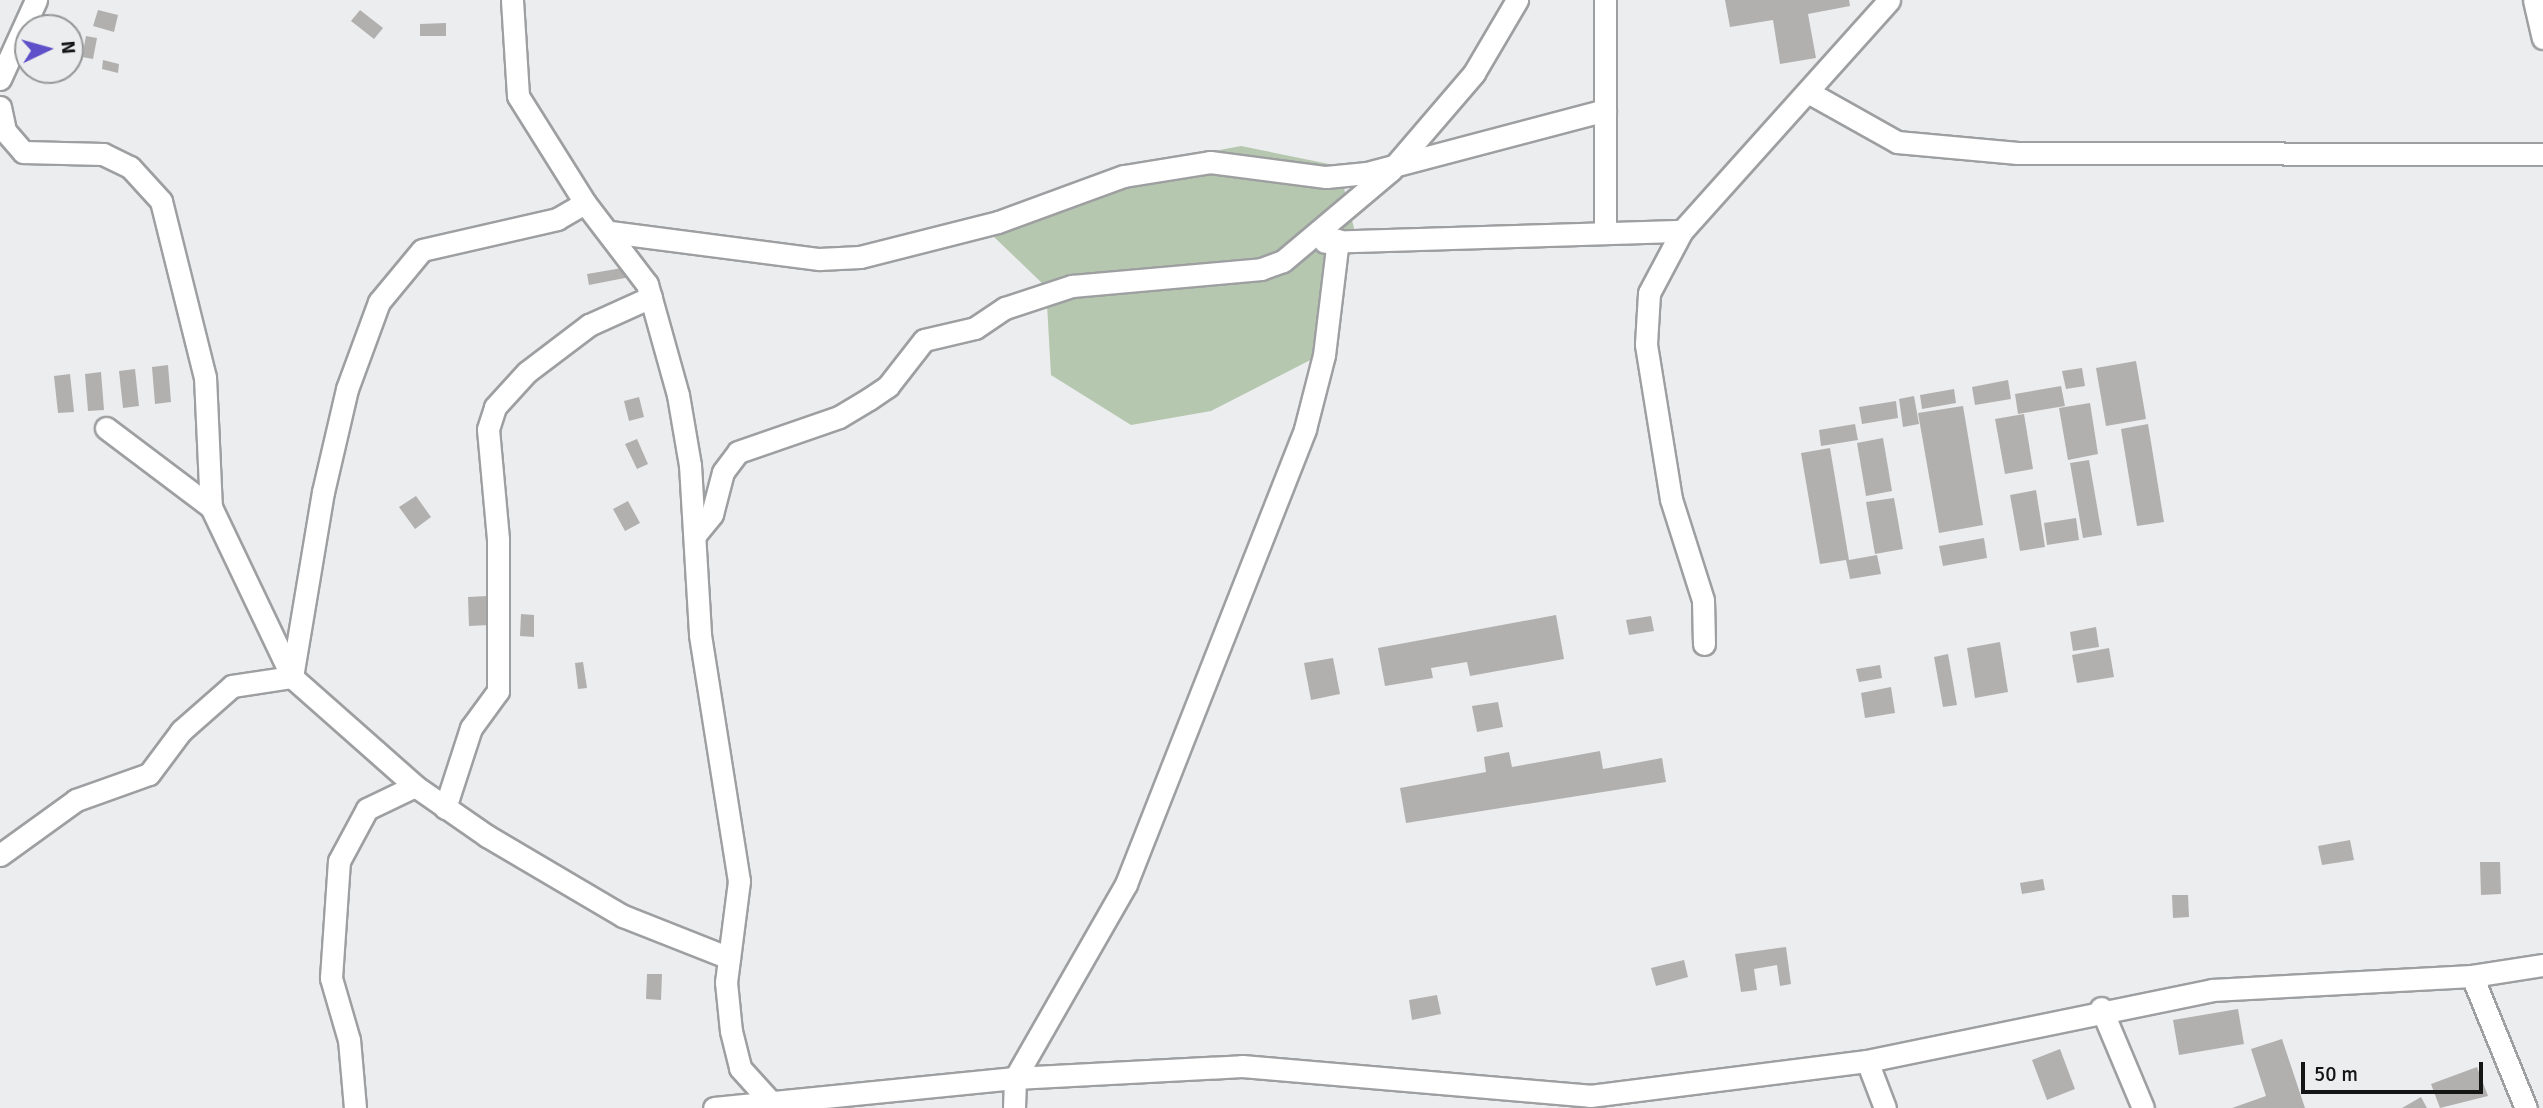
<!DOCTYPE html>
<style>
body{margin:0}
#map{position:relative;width:2543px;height:1108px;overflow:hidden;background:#ecedef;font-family:Signika,sans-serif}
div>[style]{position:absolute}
.green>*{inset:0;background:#b6c7b0}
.building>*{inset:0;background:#b2b0af}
.roads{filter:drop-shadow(2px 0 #9e9fa1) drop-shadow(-2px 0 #9e9fa1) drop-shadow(0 2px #9e9fa1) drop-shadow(0 -2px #9e9fa1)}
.minor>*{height:21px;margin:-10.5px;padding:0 10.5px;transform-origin:10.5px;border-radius:10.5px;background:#fff}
span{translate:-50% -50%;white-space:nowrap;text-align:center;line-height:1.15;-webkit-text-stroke:5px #ecedef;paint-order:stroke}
.north{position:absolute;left:14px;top:14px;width:70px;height:70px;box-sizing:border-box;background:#ecedef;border:2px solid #969798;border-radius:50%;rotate:85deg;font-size:19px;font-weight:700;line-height:28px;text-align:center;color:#141515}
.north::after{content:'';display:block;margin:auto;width:24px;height:32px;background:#5e50c8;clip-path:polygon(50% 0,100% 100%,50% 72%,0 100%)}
.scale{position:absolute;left:2301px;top:1062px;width:182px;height:32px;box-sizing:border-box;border:4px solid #141515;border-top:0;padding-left:9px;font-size:21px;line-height:24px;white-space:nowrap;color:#141515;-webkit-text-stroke:5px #ecedef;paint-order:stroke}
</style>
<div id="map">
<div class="green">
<i style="clip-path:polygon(1241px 146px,1329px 164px,1343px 184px,1356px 236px,1336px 271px,1322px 354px,1211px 411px,1131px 425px,1051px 375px,1046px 287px,992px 235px,1017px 209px,1102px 172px)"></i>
</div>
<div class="building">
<i style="clip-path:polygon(1725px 0,1849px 0,1850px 6px,1808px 14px,1816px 58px,1780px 64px,1773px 20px,1730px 27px)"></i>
<i style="clip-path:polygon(98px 10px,118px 15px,114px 32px,93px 26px)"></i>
<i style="clip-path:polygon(360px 10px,383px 28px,374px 39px,351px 21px)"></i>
<i style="clip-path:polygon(446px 23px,446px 36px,420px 36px,420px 24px)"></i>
<i style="clip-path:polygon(86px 36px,97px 38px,93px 59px,82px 57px)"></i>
<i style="clip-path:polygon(103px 60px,119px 64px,118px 73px,102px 69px)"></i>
<i style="clip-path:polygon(628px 267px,630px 277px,589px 285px,587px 274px)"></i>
<i style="clip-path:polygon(2136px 361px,2146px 419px,2106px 426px,2096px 368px)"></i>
<i style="clip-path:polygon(168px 365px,171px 402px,155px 404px,152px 367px)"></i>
<i style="clip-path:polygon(2082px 368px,2085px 386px,2066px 389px,2062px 371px)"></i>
<i style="clip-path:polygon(135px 369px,139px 406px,123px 408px,119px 371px)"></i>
<i style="clip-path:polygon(101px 372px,104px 410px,88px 411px,85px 374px)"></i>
<i style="clip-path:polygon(70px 374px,74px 412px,58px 413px,54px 376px)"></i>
<i style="clip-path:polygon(2008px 380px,2011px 399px,1975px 405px,1972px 387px)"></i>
<i style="clip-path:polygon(2061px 386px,2065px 406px,2018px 414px,2015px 394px)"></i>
<i style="clip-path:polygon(1954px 389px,1956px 403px,1922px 409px,1920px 395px)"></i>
<i style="clip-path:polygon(1914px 396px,1919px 424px,1903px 427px,1899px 399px)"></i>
<i style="clip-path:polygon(639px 397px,644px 417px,629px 421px,624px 401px)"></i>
<i style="clip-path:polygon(1896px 401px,1898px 418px,1862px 424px,1859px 407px)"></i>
<i style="clip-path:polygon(2090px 403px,2098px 454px,2068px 460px,2059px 408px)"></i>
<i style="clip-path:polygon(1963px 406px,1983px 525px,1939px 533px,1918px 413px)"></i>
<i style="clip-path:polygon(2024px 414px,2033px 469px,2005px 474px,1995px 419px)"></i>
<i style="clip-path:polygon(1855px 424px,1858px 440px,1821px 446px,1819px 430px)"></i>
<i style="clip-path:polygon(2148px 424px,2164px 522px,2137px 526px,2121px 429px)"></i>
<i style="clip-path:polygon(1883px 438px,1892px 491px,1866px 496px,1857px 443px)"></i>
<i style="clip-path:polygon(637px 439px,648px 464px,637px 469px,625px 444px)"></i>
<i style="clip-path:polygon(1830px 448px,1849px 560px,1877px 555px,1881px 574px,1850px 579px,1846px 560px,1820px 564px,1801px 453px)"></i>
<i style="clip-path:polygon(2089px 460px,2102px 535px,2083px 538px,2070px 463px)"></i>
<i style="clip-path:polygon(2036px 490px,2045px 547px,2020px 551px,2010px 495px)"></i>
<i style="clip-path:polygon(416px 496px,431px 517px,415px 529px,399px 507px)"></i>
<i style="clip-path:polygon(1894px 498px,1903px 549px,1875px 554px,1866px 502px)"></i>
<i style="clip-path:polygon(628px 501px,640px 523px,625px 531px,613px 509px)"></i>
<i style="clip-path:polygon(2076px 518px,2079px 540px,2047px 545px,2044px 523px)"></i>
<i style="clip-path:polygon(1984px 538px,1987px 558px,1943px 566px,1939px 546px)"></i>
<i style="clip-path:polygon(488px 596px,489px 625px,469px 626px,468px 597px)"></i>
<i style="clip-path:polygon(521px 614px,534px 615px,534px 637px,520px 636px)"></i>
<i style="clip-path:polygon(1556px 615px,1564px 659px,1470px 676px,1467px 662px,1431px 668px,1433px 678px,1385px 686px,1378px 648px)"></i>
<i style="clip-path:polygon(1651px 616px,1654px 631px,1629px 635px,1626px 620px)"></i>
<i style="clip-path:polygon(2096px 627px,2099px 647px,2073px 651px,2070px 632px)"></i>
<i style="clip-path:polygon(2000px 642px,2008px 692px,1975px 698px,1967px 648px)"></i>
<i style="clip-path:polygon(2109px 648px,2114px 677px,2077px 683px,2072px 655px)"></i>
<i style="clip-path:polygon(1948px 654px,1957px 705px,1943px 707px,1934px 657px)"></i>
<i style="clip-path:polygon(1333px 658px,1340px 694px,1311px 700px,1304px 663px)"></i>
<i style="clip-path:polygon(583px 662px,587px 688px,578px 689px,575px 663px)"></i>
<i style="clip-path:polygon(1880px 665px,1882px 678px,1859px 682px,1856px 669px)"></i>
<i style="clip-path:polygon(1891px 687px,1895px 713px,1865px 718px,1861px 693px)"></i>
<i style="clip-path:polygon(1498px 702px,1503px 727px,1477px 732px,1472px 706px)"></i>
<i style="clip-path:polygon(1600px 751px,1603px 769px,1662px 758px,1666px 782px,1406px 823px,1400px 788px,1486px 772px,1484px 757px,1509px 752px,1512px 767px)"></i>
<i style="clip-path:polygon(2350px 840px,2354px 860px,2322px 865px,2318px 846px)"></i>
<i style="clip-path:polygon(2480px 862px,2500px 862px,2501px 894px,2481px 895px)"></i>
<i style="clip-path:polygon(2043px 879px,2045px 890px,2022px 894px,2020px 883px)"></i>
<i style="clip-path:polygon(2172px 895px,2188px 895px,2189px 917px,2173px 918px)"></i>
<i style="clip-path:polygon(1786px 947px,1791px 984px,1780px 986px,1777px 965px,1754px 969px,1757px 990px,1741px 992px,1735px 954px)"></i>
<i style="clip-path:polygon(1684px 960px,1688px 977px,1656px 986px,1651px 968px)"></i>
<i style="clip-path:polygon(647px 974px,662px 974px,661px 1000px,646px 999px)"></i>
<i style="clip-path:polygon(1437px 995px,1441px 1014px,1412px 1020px,1409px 1000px)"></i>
<i style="clip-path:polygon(2238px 1009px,2244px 1044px,2179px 1055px,2173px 1020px)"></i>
<i style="clip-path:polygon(2282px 1039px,2305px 1108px,2232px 1108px,2266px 1096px,2251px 1049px)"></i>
<i style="clip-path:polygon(2060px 1049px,2075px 1089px,2047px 1100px,2032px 1060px)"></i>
<i style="clip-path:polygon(2477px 1067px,2488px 1096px,2440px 1108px,2431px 1084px)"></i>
<i style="clip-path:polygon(2421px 1097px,2427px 1108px,2402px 1108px)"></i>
</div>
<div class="roads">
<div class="minor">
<i style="left:512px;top:0;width:96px;rotate:86.4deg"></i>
<i style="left:518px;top:96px;width:126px;rotate:57.9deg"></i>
<i style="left:585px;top:203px;width:102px;rotate:52.6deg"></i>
<i style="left:647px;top:284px;width:115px;rotate:74.4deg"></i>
<i style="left:678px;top:395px;width:71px;rotate:80.3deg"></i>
<i style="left:690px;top:465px;width:170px;rotate:86.6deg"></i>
<i style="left:700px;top:635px;width:249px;rotate:81deg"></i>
<i style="left:739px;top:881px;width:102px;rotate:97.3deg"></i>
<i style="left:726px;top:982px;width:49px;rotate:84.2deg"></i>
<i style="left:731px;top:1031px;width:38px;rotate:76deg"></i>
<i style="left:740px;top:1068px;width:42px;rotate:47.9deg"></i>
<i style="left:1605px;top:0;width:230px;rotate:90deg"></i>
<i style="left:2534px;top:0;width:39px;rotate:77deg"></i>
<i style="left:0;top:79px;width:87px;rotate:-65.5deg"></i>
<i style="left:1808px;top:92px;width:102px;rotate:29.3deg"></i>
<i style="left:1897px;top:142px;width:121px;rotate:5.2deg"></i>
<i style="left:2018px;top:153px;width:525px;rotate:0.11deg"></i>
<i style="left:0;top:107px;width:25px;rotate:78deg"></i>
<i style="left:5px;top:131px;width:28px;rotate:49deg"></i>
<i style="left:23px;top:152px;width:80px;rotate:1.4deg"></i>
<i style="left:103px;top:154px;width:30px;rotate:26deg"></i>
<i style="left:130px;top:167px;width:46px;rotate:47.6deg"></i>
<i style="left:161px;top:201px;width:181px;rotate:76deg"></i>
<i style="left:205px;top:377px;width:130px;rotate:87.4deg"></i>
<i style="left:211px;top:507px;width:188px;rotate:64.5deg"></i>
<i style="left:292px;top:677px;width:164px;rotate:41.5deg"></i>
<i style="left:415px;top:786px;width:88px;rotate:34.8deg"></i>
<i style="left:487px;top:836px;width:158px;rotate:30.5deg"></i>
<i style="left:623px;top:916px;width:114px;rotate:21.6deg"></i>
<i style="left:610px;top:232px;width:211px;rotate:7.4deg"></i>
<i style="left:819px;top:259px;width:41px;rotate:-2.8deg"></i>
<i style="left:860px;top:257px;width:142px;rotate:-14.2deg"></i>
<i style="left:998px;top:222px;width:134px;rotate:-20.1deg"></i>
<i style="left:1124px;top:176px;width:87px;rotate:-9.2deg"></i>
<i style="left:1210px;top:162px;width:117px;rotate:7.4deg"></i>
<i style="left:1326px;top:177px;width:41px;rotate:-5.6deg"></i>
<i style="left:1367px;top:173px;width:246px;rotate:-14.8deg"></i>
<i style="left:1325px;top:242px;width:357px;rotate:-1.8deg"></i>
<i style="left:106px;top:428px;width:131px;rotate:37deg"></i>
<i style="left:696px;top:534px;width:26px;rotate:-51deg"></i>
<i style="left:712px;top:514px;width:43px;rotate:-75.3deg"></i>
<i style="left:723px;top:472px;width:25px;rotate:-53deg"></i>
<i style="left:738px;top:452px;width:107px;rotate:-19.1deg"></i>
<i style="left:839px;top:417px;width:35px;rotate:-31deg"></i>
<i style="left:869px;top:399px;width:23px;rotate:-34deg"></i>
<i style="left:888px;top:386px;width:58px;rotate:-52deg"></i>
<i style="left:924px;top:340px;width:52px;rotate:-13.2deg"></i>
<i style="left:975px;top:328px;width:36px;rotate:-34deg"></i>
<i style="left:1005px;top:308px;width:71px;rotate:-18.2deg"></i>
<i style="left:1072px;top:286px;width:190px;rotate:-5.1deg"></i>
<i style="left:1261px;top:269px;width:23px;rotate:-20deg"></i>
<i style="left:1283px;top:261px;width:141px;rotate:-40.1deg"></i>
<i style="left:1391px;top:170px;width:128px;rotate:-49.4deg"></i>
<i style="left:1474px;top:73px;width:85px;rotate:-59.5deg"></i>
<i style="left:1704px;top:644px;width:44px;rotate:-91.3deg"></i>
<i style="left:1703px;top:600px;width:106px;rotate:-107.6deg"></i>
<i style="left:1671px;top:499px;width:157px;rotate:-99.2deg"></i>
<i style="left:1646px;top:344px;width:51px;rotate:-86.6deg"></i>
<i style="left:1649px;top:293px;width:70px;rotate:-62deg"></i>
<i style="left:1682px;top:231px;width:310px;rotate:-48.1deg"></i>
<i style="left:445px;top:808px;width:84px;rotate:-72deg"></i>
<i style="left:471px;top:728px;width:46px;rotate:-53.9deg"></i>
<i style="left:498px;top:691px;width:152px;rotate:-90deg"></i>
<i style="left:498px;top:539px;width:110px;rotate:-95.2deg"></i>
<i style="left:488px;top:429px;width:23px;rotate:-72deg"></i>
<i style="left:495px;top:407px;width:47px;rotate:-47.6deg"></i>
<i style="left:527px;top:372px;width:78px;rotate:-37.2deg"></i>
<i style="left:589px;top:325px;width:68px;rotate:-24.3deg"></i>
<i style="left:0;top:855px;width:94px;rotate:-35.9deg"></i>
<i style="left:76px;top:800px;width:77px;rotate:-19.6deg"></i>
<i style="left:149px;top:774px;width:54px;rotate:-53.3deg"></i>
<i style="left:181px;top:731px;width:68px;rotate:-41.4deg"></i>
<i style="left:232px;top:686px;width:61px;rotate:-8.5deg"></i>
<i style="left:292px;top:677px;width:188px;rotate:-80.5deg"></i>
<i style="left:323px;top:492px;width:106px;rotate:-76.9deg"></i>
<i style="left:347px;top:389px;width:93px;rotate:-69.8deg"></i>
<i style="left:379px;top:302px;width:67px;rotate:-50.4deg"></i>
<i style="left:422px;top:250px;width:139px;rotate:-12.9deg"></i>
<i style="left:557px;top:219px;width:32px;rotate:-30deg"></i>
<i style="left:2472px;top:976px;width:143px;rotate:67.8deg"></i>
<i style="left:2101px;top:1008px;width:108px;rotate:67.2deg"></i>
<i style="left:1867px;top:1061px;width:50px;rotate:69deg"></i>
<i style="left:355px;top:1108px;width:68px;rotate:-95deg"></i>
<i style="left:349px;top:1040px;width:65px;rotate:-106.2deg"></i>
<i style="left:331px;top:978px;width:117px;rotate:-86.1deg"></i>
<i style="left:339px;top:861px;width:59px;rotate:-61.7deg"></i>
<i style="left:367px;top:809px;width:53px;rotate:-25.6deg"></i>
<i style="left:714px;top:1108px;width:302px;rotate:-5.7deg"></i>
<i style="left:1015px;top:1078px;width:227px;rotate:-3deg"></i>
<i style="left:1242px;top:1066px;width:349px;rotate:4.9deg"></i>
<i style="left:1590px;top:1096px;width:279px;rotate:-7.2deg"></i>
<i style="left:1867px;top:1061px;width:352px;rotate:-11.6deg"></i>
<i style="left:2212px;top:990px;width:260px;rotate:-3.1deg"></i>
<i style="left:2472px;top:976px;width:72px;rotate:-8.8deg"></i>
<i style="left:1014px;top:1108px;width:30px;rotate:-88deg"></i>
<i style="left:1015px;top:1078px;width:224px;rotate:-60.2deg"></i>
<i style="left:1126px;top:884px;width:489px;rotate:-68.5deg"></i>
<i style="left:1305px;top:429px;width:76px;rotate:-75.6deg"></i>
<i style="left:1324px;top:355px;width:116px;rotate:-83.1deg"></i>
</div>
</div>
<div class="north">N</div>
<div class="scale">50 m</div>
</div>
